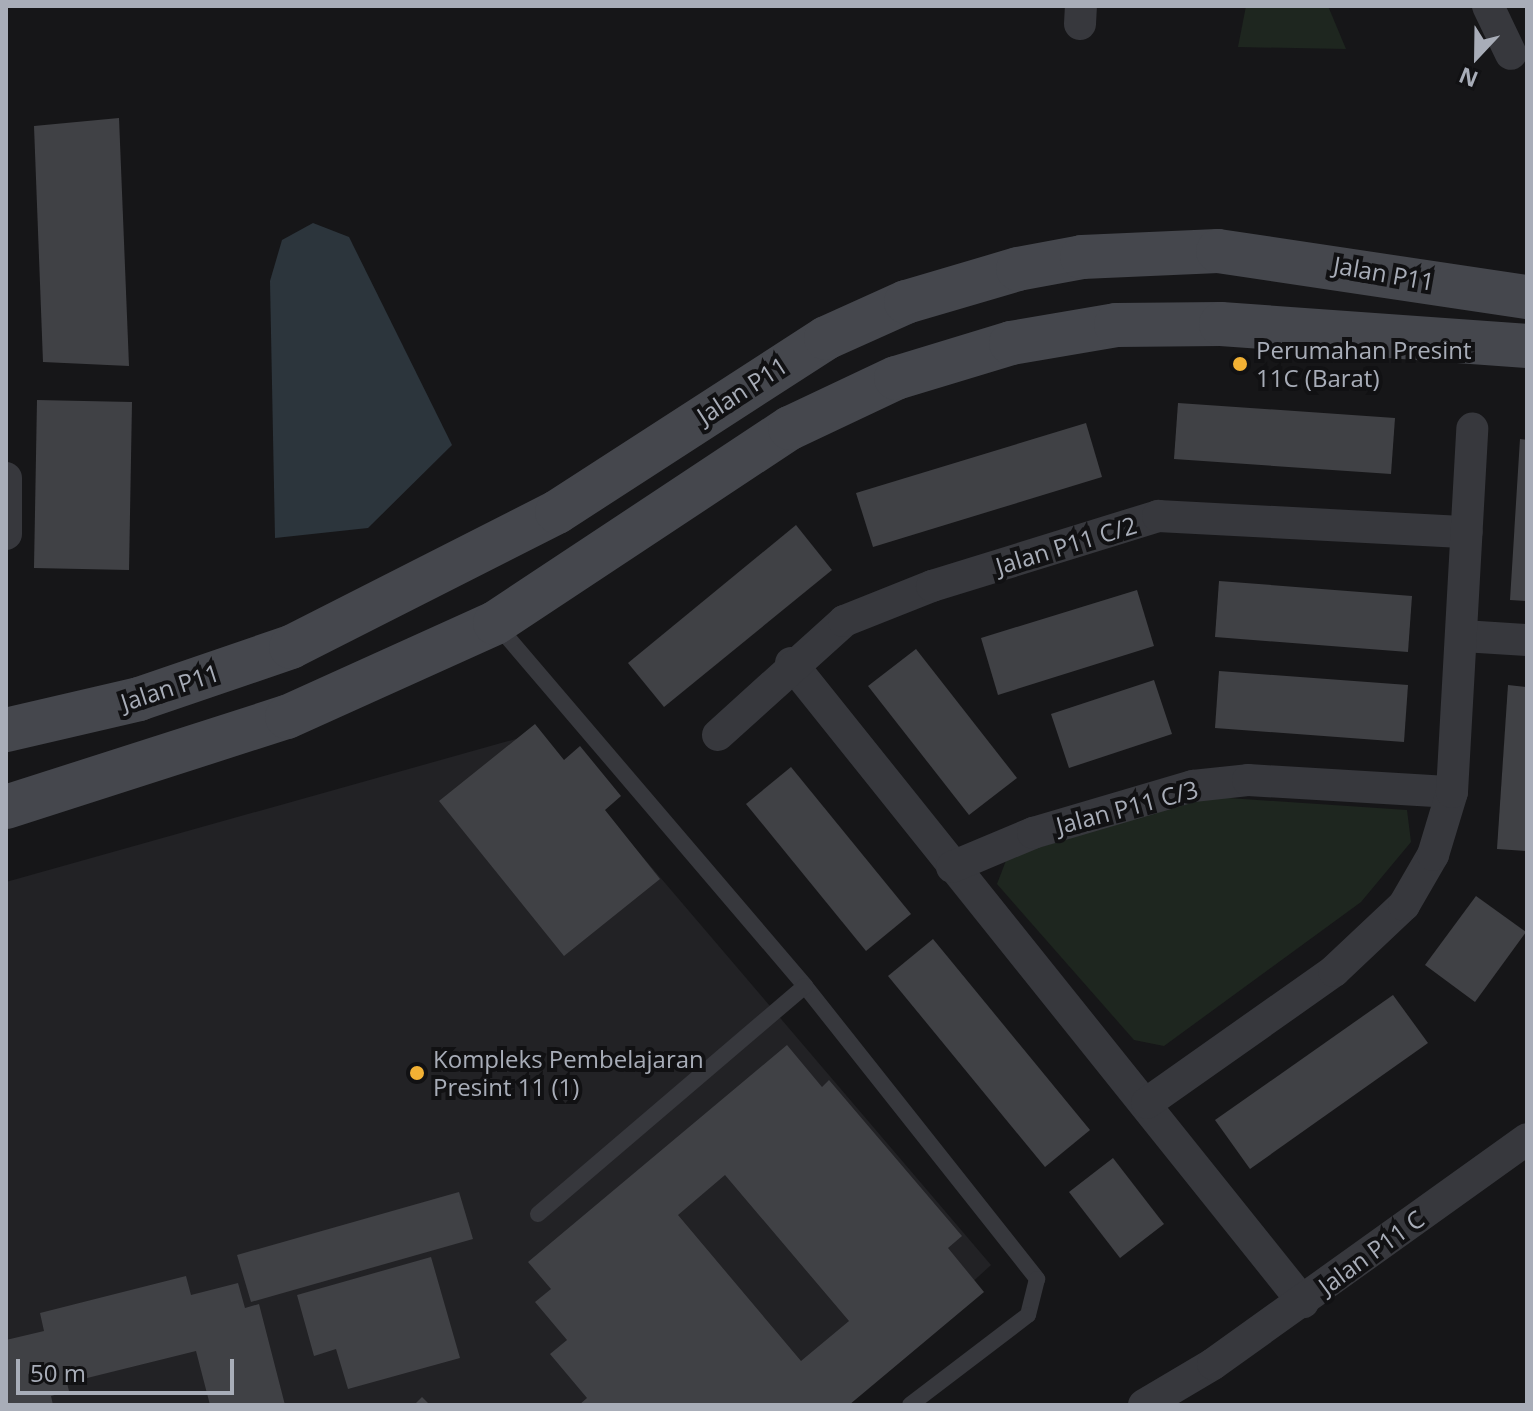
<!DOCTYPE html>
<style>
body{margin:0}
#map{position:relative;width:1533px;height:1411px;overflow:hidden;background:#161618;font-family:"Open Sans",sans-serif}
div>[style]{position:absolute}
.built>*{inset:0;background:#222225}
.green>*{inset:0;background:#1e261f}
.water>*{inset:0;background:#2c353c}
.building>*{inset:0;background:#404145}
.service>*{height:16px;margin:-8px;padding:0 8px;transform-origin:8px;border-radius:8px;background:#37383d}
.minor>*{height:32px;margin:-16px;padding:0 16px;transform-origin:16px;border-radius:16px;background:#37383d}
.secondary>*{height:44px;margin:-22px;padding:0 22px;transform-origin:22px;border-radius:22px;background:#45474d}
.dots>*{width:22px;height:22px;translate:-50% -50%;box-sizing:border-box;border:4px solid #111113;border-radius:50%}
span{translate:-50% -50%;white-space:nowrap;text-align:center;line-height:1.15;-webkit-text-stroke:8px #111113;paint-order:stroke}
.street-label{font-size:24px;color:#a8adb8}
.poi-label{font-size:24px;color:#a8adb8}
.left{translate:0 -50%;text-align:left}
.frame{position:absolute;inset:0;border:8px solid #a8adb8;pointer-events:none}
.north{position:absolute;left:1437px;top:16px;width:80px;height:80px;-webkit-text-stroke:6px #111113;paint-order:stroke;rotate:202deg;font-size:22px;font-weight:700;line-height:32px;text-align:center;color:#a8adb8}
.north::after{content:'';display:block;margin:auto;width:28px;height:36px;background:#a8adb8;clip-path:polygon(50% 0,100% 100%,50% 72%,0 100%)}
.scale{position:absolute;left:16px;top:1359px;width:218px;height:36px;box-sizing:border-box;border:4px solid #a8adb8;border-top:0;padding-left:10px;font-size:24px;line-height:28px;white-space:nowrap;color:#a8adb8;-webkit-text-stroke:6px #111113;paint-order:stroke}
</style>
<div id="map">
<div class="built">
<i style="clip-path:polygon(537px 733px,991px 1265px,838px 1405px,6px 1405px,6px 882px)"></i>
</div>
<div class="green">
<i style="clip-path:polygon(1246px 6px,1328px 6px,1346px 49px,1238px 47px)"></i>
<i style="clip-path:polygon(1199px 796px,1407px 810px,1411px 842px,1361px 902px,1164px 1046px,1134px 1040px,997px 884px,1007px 858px)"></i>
</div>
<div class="water">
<i style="clip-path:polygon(313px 223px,349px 237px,452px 445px,368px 528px,275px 538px,270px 281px,282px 240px)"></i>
</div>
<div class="building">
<i style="clip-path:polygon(119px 118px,129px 366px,43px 362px,34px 126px)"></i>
<i style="clip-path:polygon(37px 400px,132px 402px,129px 570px,34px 568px)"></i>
<i style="clip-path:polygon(1178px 403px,1395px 418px,1391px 474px,1174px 459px)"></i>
<i style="clip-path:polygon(1086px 423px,1102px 477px,873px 547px,856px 493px)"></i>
<i style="clip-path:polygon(1520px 439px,1527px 440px,1527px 601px,1510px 600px)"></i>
<i style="clip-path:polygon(796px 525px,832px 570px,664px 707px,628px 663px)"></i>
<i style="clip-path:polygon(1219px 581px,1412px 596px,1408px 652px,1215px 637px)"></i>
<i style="clip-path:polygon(1137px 590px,1154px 646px,998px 695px,981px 638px)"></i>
<i style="clip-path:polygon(916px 649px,1017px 778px,969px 815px,868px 686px)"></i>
<i style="clip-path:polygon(1219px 671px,1408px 685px,1404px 742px,1215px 728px)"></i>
<i style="clip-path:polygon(1154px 680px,1172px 734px,1069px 768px,1051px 714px)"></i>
<i style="clip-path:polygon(1508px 685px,1527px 687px,1527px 851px,1497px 849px)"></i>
<i style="clip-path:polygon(535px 724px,564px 760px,580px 746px,621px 796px,605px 810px,660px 879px,564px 956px,439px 801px)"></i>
<i style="clip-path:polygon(791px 767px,911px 914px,866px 951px,746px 804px)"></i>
<i style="clip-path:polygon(1476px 896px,1526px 932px,1475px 1002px,1425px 965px)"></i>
<i style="clip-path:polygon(933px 939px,1090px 1130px,1045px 1167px,888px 976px)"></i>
<i style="clip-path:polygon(1393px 995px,1428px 1043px,1250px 1169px,1215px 1120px)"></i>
<i style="clip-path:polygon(evenodd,787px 1045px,822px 1087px,829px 1080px,962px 1236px,948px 1248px,984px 1292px,849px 1405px,579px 1405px,587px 1398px,550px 1354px,567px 1340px,535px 1302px,551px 1289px,528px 1262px,787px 1045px,725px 1175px,849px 1321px,801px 1361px,678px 1215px,725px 1175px)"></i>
<i style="clip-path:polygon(1113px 1158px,1164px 1224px,1120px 1258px,1069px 1192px)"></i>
<i style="clip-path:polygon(459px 1192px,473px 1239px,251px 1302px,237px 1255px)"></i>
<i style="clip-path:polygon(431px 1257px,460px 1358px,348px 1389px,336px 1349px,314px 1356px,297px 1295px)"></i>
<i style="clip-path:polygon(186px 1276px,191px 1295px,238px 1283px,245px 1308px,259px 1304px,285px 1405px,210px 1405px,196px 1351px,67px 1383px,69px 1391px,51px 1396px,53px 1405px,6px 1405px,6px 1340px,44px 1331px,40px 1313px)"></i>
<i style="clip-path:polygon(422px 1397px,430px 1405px,414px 1405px)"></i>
</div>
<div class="service">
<i style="left:497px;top:625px;width:475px;rotate:49.5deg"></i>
<i style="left:805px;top:986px;width:374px;rotate:51.6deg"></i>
<i style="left:1037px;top:1279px;width:37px;rotate:104deg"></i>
<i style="left:1028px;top:1315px;width:148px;rotate:142.7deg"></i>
<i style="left:538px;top:1214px;width:351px;rotate:-40.5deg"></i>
</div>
<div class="minor">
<i style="left:1488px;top:6px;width:53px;rotate:64.4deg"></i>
<i style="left:1080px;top:24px;width:18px;rotate:-87deg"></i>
<i style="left:6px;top:478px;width:56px;rotate:90deg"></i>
<i style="left:1463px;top:636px;width:64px;rotate:3.6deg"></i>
<i style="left:791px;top:663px;width:819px;rotate:51.3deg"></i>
<i style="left:718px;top:735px;width:170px;rotate:-42.1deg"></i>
<i style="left:844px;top:621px;width:95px;rotate:-21.7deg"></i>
<i style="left:932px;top:586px;width:237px;rotate:-17.2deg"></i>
<i style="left:1158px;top:516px;width:309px;rotate:3deg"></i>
<i style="left:952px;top:867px;width:88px;rotate:-22.8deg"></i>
<i style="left:1033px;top:833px;width:167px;rotate:-16.4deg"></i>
<i style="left:1193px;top:786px;width:55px;rotate:-6.2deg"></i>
<i style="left:1248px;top:780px;width:204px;rotate:3.4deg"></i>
<i style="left:1147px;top:1103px;width:229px;rotate:-35.2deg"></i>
<i style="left:1334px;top:971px;width:96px;rotate:-43.3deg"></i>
<i style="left:1404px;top:905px;width:58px;rotate:-59.9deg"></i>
<i style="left:1433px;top:855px;width:66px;rotate:-73.2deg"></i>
<i style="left:1452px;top:792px;width:364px;rotate:-86.8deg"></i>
<i style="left:1144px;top:1405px;width:80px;rotate:-30.7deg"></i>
<i style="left:1213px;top:1364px;width:386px;rotate:-35.6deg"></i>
</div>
<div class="secondary">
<i style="left:6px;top:730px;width:137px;rotate:-13.1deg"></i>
<i style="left:139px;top:699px;width:161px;rotate:-18.9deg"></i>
<i style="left:291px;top:647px;width:298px;rotate:-26.9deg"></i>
<i style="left:557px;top:512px;width:320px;rotate:-32.9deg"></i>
<i style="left:826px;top:338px;width:88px;rotate:-24.2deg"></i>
<i style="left:906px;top:302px;width:117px;rotate:-16.4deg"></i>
<i style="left:1018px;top:269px;width:65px;rotate:-10.6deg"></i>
<i style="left:1082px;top:257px;width:136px;rotate:-2.5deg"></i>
<i style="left:1218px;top:251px;width:312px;rotate:8.5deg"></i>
<i style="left:6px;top:807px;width:295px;rotate:-17.8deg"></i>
<i style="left:287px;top:717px;width:228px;rotate:-24.3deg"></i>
<i style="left:495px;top:623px;width:354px;rotate:-33.5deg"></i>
<i style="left:790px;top:428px;width:117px;rotate:-25.3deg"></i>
<i style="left:896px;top:378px;width:120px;rotate:-16.9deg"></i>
<i style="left:1011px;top:343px;width:107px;rotate:-9.7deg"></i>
<i style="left:1116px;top:325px;width:105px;rotate:-0.5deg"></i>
<i style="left:1221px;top:324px;width:307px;rotate:4.1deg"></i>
</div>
<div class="dots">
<i style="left:1240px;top:364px;background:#f2b134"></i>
<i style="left:417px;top:1073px;background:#f2b134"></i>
</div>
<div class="street-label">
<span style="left:1384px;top:273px;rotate:10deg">Jalan P11</span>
<span style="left:742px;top:390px;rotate:-33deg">Jalan P11</span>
<span style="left:1066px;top:545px;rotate:-17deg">Jalan P11 C/2</span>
<span style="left:170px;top:687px;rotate:-18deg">Jalan P11</span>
<span style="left:1127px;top:807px;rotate:-15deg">Jalan P11 C/3</span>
<span style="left:1371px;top:1252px;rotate:-36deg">Jalan P11 C</span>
</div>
<div class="poi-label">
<span class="left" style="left:1256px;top:364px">Perumahan Presint<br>11C (Barat)</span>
<span class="left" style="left:433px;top:1073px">Kompleks Pembelajaran<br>Presint 11 (1)</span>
</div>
<div class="frame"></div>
<div class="north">N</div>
<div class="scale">50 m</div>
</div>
